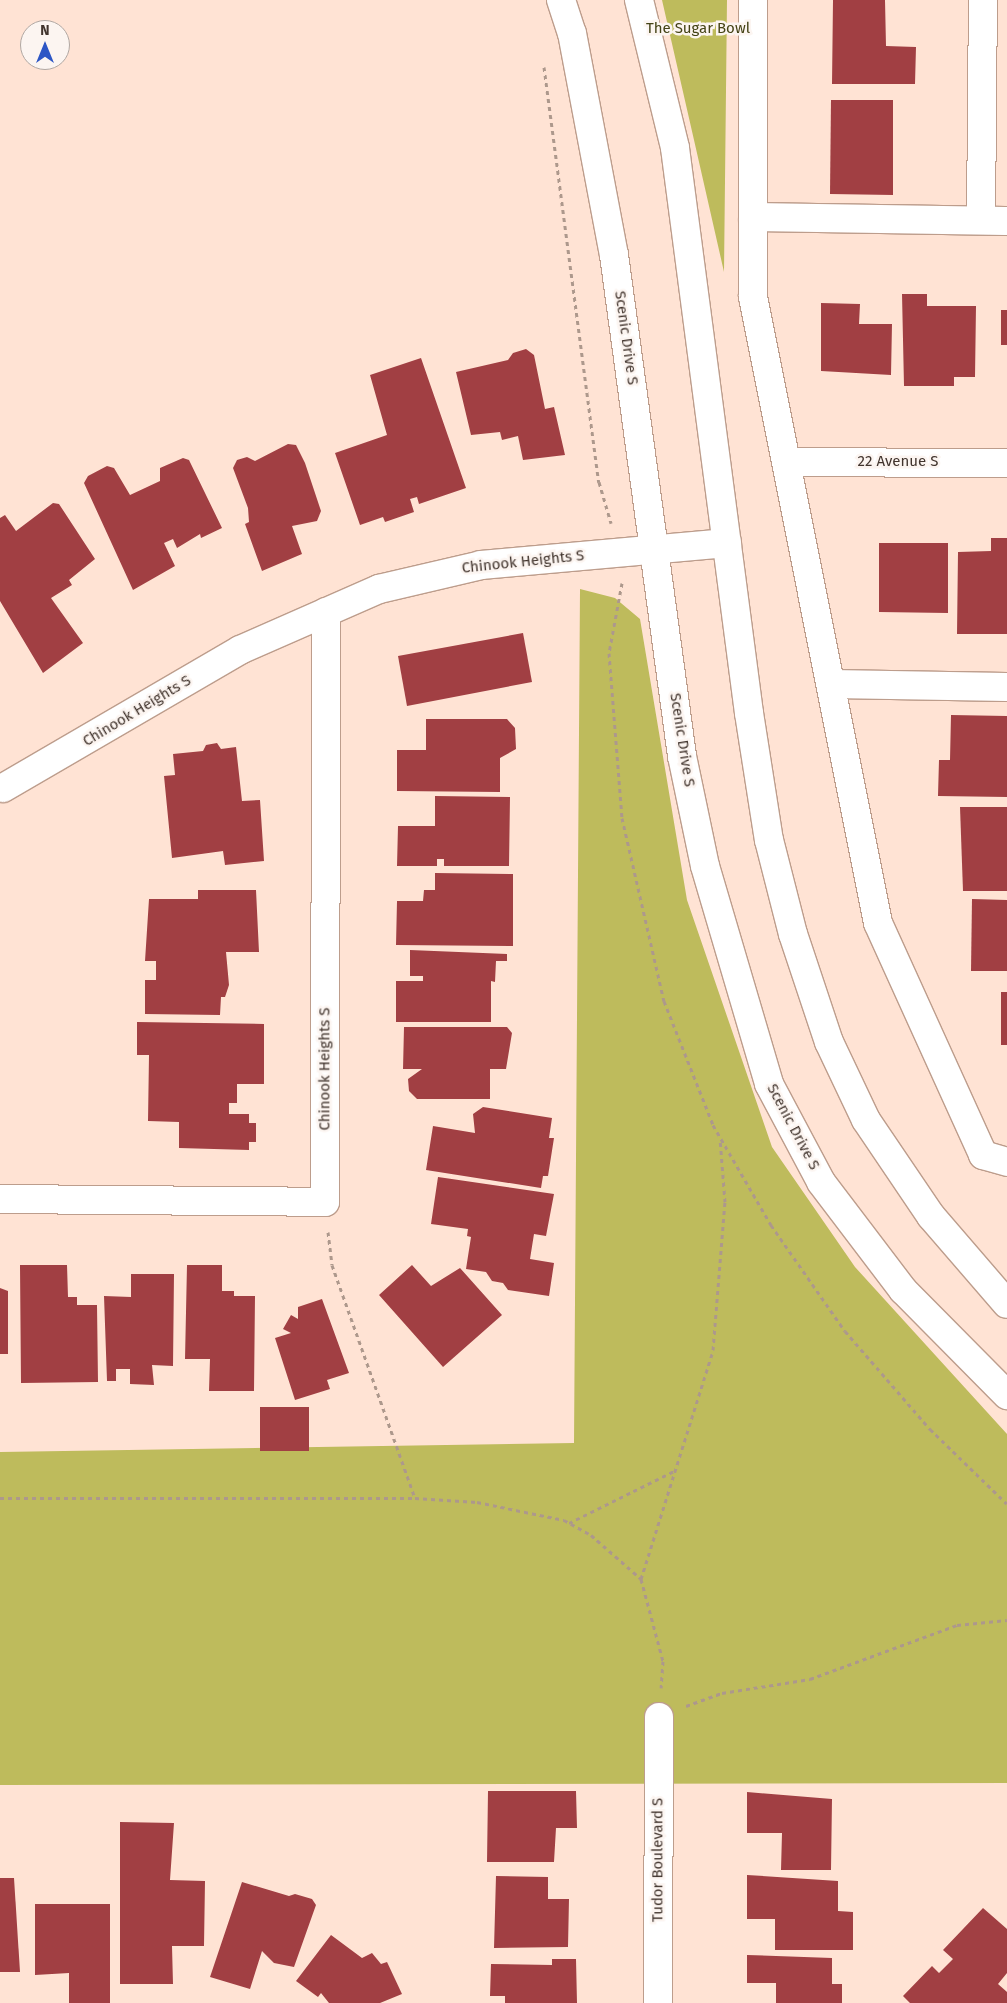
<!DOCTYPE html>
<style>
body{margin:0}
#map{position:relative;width:1007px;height:2003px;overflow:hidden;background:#ffe3d4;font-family:"Fira Sans",sans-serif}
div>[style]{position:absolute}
.green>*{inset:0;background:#bebb5c}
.building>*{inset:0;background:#a13f43}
.path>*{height:3px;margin-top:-1.5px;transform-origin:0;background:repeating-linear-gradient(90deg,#ad988c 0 4px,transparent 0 8px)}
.roads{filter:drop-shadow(1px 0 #bd9d8c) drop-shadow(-1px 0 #bd9d8c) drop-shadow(0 1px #bd9d8c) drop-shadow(0 -1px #bd9d8c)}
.minor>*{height:28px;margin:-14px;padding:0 14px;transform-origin:14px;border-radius:14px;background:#fff}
.major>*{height:28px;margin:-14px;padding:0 14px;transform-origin:14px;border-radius:14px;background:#fff}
span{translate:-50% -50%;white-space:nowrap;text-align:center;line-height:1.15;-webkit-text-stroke:5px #fcf5f1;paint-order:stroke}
.park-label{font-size:15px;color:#444316}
.street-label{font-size:15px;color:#41342d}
.north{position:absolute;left:20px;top:20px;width:50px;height:50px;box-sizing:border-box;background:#fcf5f1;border:1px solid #b1a8a3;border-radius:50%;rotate:0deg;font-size:14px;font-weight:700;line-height:20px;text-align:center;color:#41342d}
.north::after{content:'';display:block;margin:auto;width:18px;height:22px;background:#2d56c5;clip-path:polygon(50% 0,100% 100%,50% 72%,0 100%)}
</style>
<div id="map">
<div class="green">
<i style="clip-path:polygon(662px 0,727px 0,724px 272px,694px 140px)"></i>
<i style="clip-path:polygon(580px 589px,615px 598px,640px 619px,687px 900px,772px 1147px,855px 1267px,1007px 1434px,1007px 1783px,0 1785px,0 1452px,574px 1443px)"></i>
</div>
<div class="building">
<i style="clip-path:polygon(833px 0,885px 0,886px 46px,916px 47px,915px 84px,832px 84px)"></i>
<i style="clip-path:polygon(831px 100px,893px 100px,893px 195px,830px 194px)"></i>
<i style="clip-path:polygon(902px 294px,927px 294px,927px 306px,976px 306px,975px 377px,954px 377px,954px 386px,904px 386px)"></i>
<i style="clip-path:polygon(821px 303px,860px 304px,859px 324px,892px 324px,891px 375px,821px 371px)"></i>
<i style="clip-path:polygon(1001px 310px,1007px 310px,1007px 345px,1001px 345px)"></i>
<i style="clip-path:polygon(526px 349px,534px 355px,545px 409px,554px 407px,565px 455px,523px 460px,518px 436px,502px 440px,500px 432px,471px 435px,456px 372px,508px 360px,513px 353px)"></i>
<i style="clip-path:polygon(421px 358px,466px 488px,419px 504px,417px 497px,410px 499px,414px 512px,385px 522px,383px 517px,360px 525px,335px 453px,387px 435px,370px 375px)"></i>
<i style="clip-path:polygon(288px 444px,296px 445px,305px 463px,321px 511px,317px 521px,292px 526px,302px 554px,262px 571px,245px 524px,249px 522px,248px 508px,233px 468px,237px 460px,247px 457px,255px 461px)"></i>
<i style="clip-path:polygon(183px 458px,189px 460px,222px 528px,201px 538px,200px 534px,177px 548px,173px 539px,164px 543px,175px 566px,133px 590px,84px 483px,88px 476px,107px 466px,114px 468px,130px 495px,160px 481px,160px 468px)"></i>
<i style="clip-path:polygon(53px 503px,59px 504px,95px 559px,69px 580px,72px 585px,51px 598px,83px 643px,43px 673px,0 601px,0 518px,5px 515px,16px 531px)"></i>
<i style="clip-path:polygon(991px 538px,1007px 538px,1007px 634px,957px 634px,958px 552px,991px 551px)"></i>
<i style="clip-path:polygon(879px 543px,948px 543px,948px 613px,879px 612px)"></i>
<i style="clip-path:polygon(523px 633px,532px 682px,407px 706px,398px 656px)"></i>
<i style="clip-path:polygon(951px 715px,1007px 716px,1007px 797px,938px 796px,939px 760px,950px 760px)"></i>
<i style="clip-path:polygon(426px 719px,507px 719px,515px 728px,516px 749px,500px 758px,500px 792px,397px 791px,397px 750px,426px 750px)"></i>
<i style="clip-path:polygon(217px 743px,221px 749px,236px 747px,242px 801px,260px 800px,264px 861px,225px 865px,223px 851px,172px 858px,164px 776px,175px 775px,173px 754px,203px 751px,206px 745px)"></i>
<i style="clip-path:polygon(435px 796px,510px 797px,509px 866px,444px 866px,444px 859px,437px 859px,437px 866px,397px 866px,398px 826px,435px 826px)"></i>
<i style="clip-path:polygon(960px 807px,1007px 807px,1007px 891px,963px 891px)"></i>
<i style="clip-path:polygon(435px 873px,513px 874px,513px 946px,396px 945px,397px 901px,423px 901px,424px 890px,435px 890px)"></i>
<i style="clip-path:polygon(198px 890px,256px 890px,259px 952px,226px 952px,229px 985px,225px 997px,221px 997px,220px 1015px,145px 1014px,145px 980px,156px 980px,156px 961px,145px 961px,149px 899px,198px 899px)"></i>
<i style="clip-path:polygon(972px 899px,1007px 900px,1007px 971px,971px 971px)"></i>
<i style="clip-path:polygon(410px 950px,507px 954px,507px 961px,496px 961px,495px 982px,491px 981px,491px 1022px,396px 1022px,396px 981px,423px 981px,423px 976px,410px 976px)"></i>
<i style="clip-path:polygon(1001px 992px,1007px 992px,1007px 1045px,1001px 1045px)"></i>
<i style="clip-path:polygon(137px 1022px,264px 1024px,264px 1084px,237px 1084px,237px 1103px,229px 1103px,229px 1114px,249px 1114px,249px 1123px,256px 1123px,256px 1142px,249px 1142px,249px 1150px,179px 1148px,179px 1122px,148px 1121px,149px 1055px,137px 1055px)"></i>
<i style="clip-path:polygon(404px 1027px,507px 1027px,512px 1033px,506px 1069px,490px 1069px,490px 1099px,417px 1099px,409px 1091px,408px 1079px,422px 1069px,403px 1069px)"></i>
<i style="clip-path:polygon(483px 1107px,552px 1118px,549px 1138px,554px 1138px,548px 1176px,543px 1176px,541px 1188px,426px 1170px,433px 1126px,475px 1133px,473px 1114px)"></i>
<i style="clip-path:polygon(438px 1177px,554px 1194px,546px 1236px,534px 1234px,530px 1259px,554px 1263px,549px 1296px,508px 1290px,503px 1283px,492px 1281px,486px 1272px,466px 1269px,471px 1237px,467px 1236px,468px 1229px,431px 1224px)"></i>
<i style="clip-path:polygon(20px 1265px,67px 1265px,68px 1297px,77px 1297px,77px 1305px,97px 1305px,98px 1382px,21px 1383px)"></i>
<i style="clip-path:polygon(187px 1265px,222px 1265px,222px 1291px,234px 1291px,234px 1296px,255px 1296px,254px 1391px,209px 1391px,210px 1359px,185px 1359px)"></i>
<i style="clip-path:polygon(412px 1265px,431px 1286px,460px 1268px,502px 1315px,443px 1367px,379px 1295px)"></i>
<i style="clip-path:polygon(131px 1274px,174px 1274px,173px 1366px,152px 1365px,154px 1385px,130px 1384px,130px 1369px,116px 1369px,116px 1381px,107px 1381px,104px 1296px,131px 1297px)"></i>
<i style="clip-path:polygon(0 1288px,8px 1291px,8px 1354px,0 1354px)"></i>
<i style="clip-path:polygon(322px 1299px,349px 1373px,327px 1380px,330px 1389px,295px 1400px,275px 1338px,291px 1333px,283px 1329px,291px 1315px,298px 1319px,298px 1307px)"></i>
<i style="clip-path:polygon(260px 1407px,309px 1407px,309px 1451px,260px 1451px)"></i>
<i style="clip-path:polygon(488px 1791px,576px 1791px,577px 1828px,556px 1828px,554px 1862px,487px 1862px)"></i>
<i style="clip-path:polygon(747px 1792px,832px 1799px,831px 1870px,781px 1870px,782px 1833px,747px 1833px)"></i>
<i style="clip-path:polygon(120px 1822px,174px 1823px,170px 1880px,205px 1881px,204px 1946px,172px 1946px,173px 1984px,120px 1984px)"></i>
<i style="clip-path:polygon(747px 1875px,838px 1881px,838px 1911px,853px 1912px,853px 1950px,775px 1950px,775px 1919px,747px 1919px)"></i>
<i style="clip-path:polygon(496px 1876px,548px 1877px,548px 1899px,569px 1899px,568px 1947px,494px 1948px)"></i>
<i style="clip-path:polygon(0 1878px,14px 1878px,20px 1972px,0 1972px)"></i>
<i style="clip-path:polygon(242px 1882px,289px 1896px,295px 1894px,312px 1899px,316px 1905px,294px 1967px,274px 1963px,262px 1951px,250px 1989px,210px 1977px)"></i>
<i style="clip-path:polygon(35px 1904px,110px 1904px,110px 2003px,69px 2003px,69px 1973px,35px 1975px)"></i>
<i style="clip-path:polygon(983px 1908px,1007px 1929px,1007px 1973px,998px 1984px,1007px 1992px,1007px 2003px,910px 2003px,903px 1996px,932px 1966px,939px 1973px,953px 1959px,943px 1950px)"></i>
<i style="clip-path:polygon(331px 1935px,362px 1958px,372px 1953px,381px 1964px,387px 1962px,402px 1994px,380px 2003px,329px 2003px,321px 1993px,318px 1997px,296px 1981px)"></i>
<i style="clip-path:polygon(747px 1955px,832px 1958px,832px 1984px,842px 1984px,842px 2003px,776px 2003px,776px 1983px,747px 1983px)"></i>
<i style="clip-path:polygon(552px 1959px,576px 1959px,577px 2003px,505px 2003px,505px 1996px,490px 1996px,491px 1964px,552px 1965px)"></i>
</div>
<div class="path">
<i style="left:544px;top:67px;width:419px;rotate:82.5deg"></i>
<i style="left:599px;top:482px;width:43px;rotate:73.7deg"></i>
<i style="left:622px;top:583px;width:71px;rotate:100.5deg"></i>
<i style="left:609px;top:653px;width:166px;rotate:85.5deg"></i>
<i style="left:622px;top:818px;width:188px;rotate:77.1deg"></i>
<i style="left:664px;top:1001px;width:133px;rotate:68.4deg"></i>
<i style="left:713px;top:1125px;width:116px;rotate:59.9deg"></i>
<i style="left:771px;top:1225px;width:129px;rotate:55.1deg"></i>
<i style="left:845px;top:1331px;width:130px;rotate:49.1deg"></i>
<i style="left:930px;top:1429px;width:107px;rotate:44.2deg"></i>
<i style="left:328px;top:1232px;width:33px;rotate:83deg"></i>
<i style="left:332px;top:1265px;width:247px;rotate:70.4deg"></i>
<i style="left:0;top:1498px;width:415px"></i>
<i style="left:415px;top:1498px;width:62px;rotate:3.7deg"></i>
<i style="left:477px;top:1502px;width:89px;rotate:11.7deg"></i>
<i style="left:564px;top:1520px;width:31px;rotate:29deg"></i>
<i style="left:591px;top:1535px;width:67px;rotate:41.3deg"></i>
<i style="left:641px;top:1579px;width:85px;rotate:75deg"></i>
<i style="left:663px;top:1661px;width:27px;rotate:94deg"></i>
<i style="left:569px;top:1523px;width:117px;rotate:-26.3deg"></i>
<i style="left:641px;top:1579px;width:240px;rotate:-72.5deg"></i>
<i style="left:713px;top:1350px;width:148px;rotate:-85.4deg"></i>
<i style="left:725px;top:1202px;width:63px;rotate:-94.5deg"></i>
<i style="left:686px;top:1706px;width:38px;rotate:-20deg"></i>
<i style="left:722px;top:1693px;width:89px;rotate:-9deg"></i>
<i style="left:810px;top:1679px;width:157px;rotate:-20.2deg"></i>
<i style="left:957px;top:1625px;width:50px;rotate:-5.7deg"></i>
</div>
<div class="roads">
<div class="minor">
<i style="left:753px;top:0;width:297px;rotate:90deg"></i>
<i style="left:753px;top:297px;width:638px;rotate:78.71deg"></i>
<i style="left:878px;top:923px;width:255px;rotate:65.6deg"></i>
<i style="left:983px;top:1155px;width:25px;rotate:16deg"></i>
<i style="left:753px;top:217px;width:254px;rotate:0.9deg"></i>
<i style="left:981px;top:220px;width:220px;rotate:-89.5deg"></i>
<i style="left:789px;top:462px;width:218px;rotate:0.3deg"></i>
<i style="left:832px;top:684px;width:175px;rotate:1deg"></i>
<i style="left:3px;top:788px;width:274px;rotate:-30.2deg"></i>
<i style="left:240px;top:650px;width:152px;rotate:-23.7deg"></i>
<i style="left:379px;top:589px;width:105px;rotate:-13.2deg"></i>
<i style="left:481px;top:565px;width:247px;rotate:-5.1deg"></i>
<i style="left:0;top:1199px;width:325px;rotate:0.5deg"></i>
<i style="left:325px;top:1202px;width:590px;rotate:-89.9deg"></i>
<i style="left:658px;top:2003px;width:286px;rotate:-89.8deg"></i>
</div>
<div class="major">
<i style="left:561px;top:0;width:35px;rotate:72deg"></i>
<i style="left:572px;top:33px;width:226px;rotate:79.3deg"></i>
<i style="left:614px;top:255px;width:506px;rotate:82.27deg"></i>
<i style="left:682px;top:756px;width:112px;rotate:78.2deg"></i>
<i style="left:705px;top:866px;width:227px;rotate:73.6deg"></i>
<i style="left:769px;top:1084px;width:111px;rotate:62deg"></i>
<i style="left:821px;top:1182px;width:136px;rotate:52.8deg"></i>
<i style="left:903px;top:1290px;width:148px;rotate:45.3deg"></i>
<i style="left:639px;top:0;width:152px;rotate:76.3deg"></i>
<i style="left:675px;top:148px;width:570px;rotate:82.54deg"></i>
<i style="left:749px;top:713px;width:129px;rotate:81.1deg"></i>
<i style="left:769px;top:840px;width:97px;rotate:75.7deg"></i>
<i style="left:793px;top:934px;width:114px;rotate:71.6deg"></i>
<i style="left:829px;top:1042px;width:86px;rotate:64.6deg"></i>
<i style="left:866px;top:1120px;width:116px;rotate:55.9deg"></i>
<i style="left:931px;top:1216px;width:116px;rotate:49.2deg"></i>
</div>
</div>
<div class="park-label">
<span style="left:698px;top:29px">The Sugar Bowl</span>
</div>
<div class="street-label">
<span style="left:626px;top:338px;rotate:82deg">Scenic Drive S</span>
<span style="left:898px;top:462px">22 Avenue S</span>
<span style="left:523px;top:562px;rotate:-6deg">Chinook Heights S</span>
<span style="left:137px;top:711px;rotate:-31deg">Chinook Heights S</span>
<span style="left:682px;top:740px;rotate:81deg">Scenic Drive S</span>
<span style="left:325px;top:1069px;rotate:-90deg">Chinook Heights S</span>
<span style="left:793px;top:1127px;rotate:62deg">Scenic Drive S</span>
<span style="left:658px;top:1860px;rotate:-90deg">Tudor Boulevard S</span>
</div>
<div class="north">N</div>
</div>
